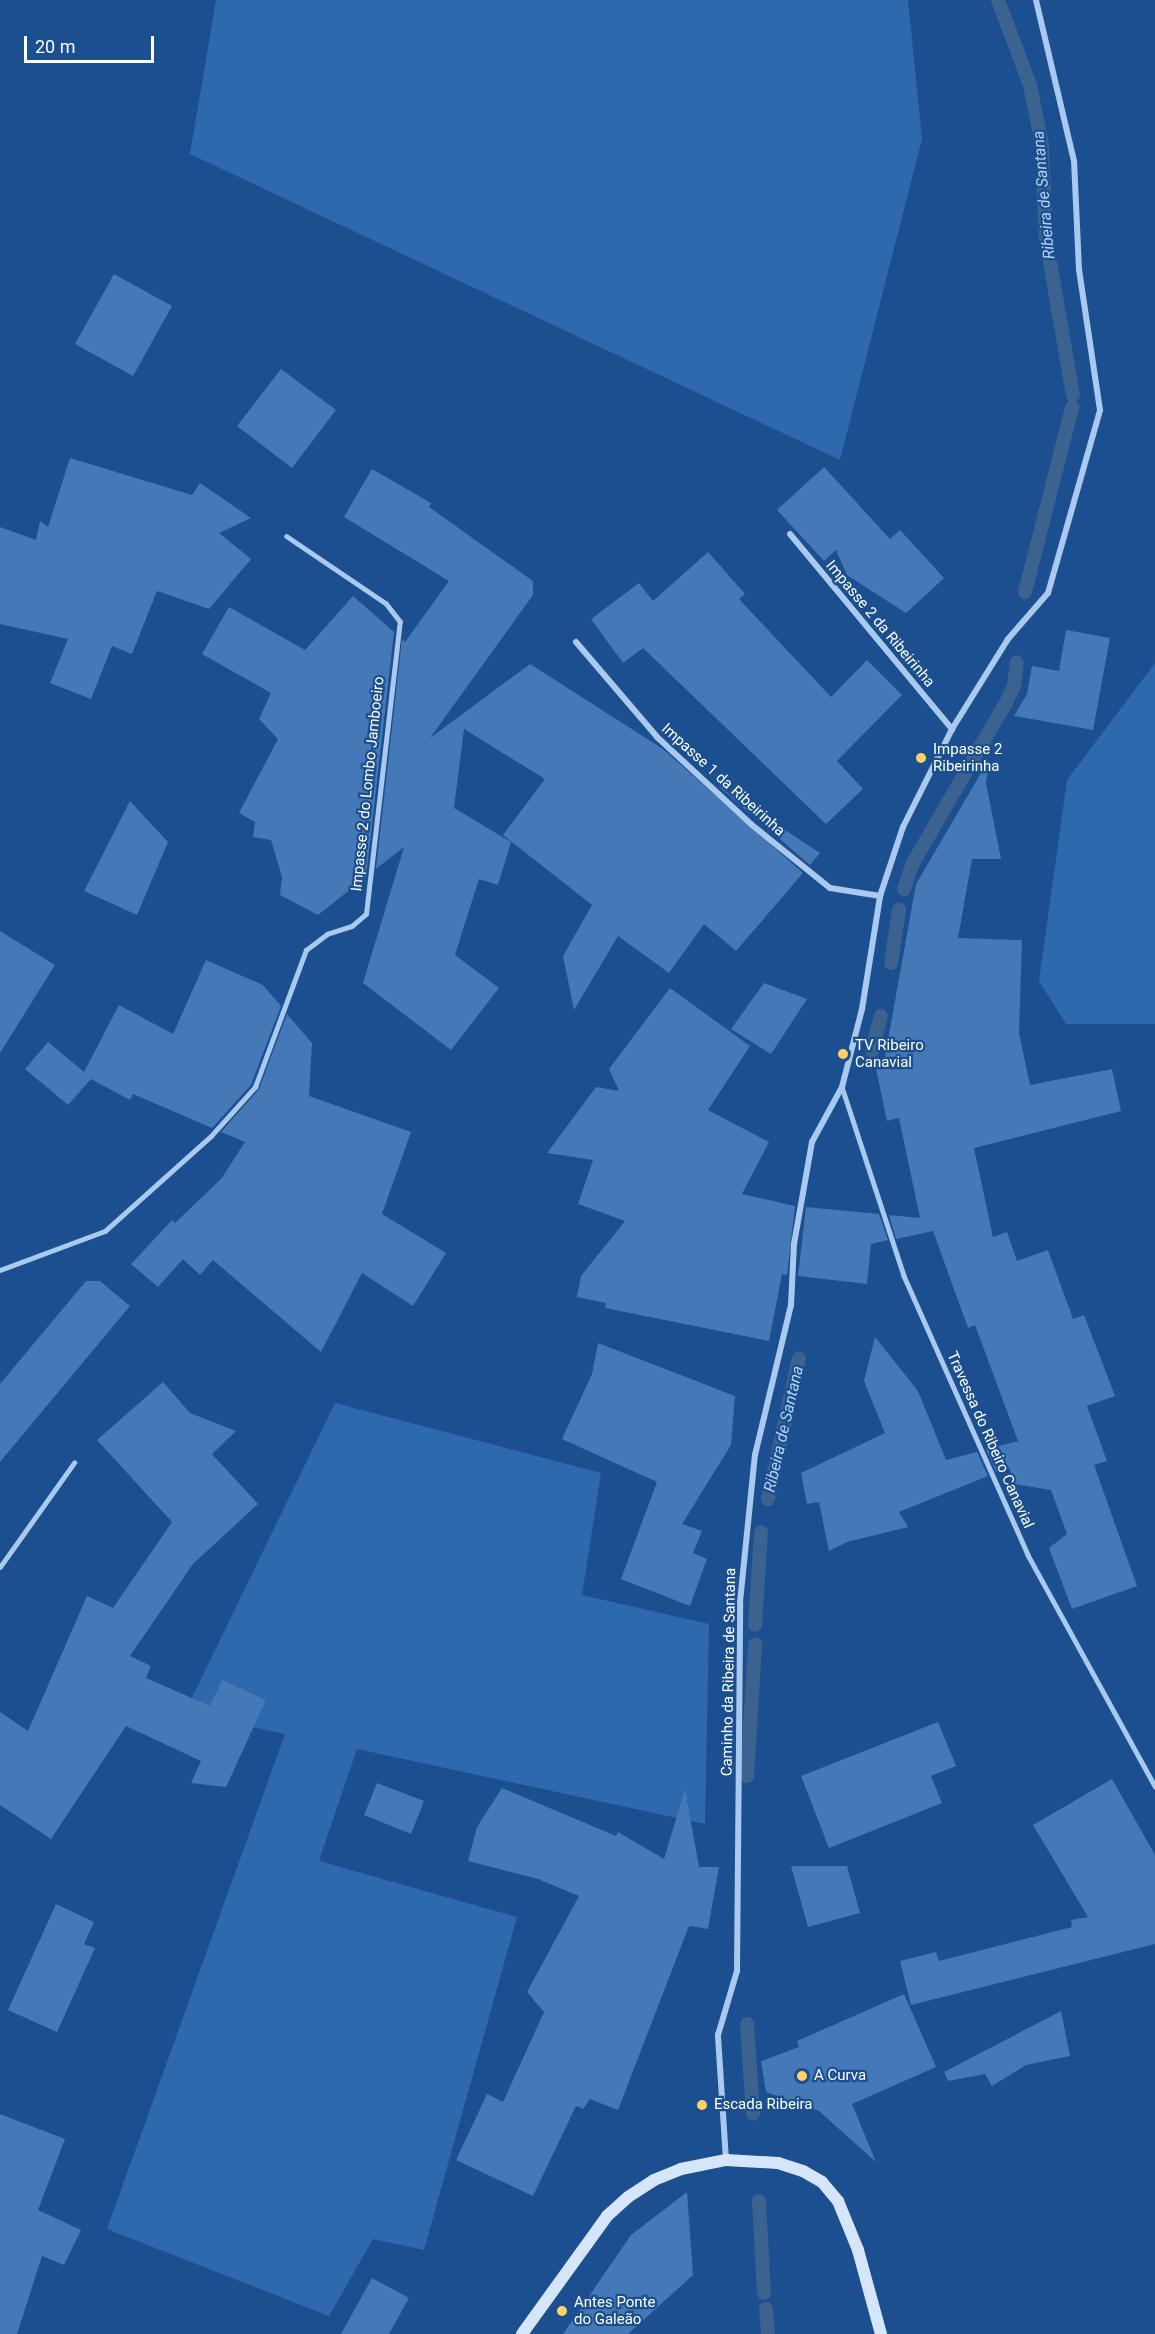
<!DOCTYPE html>
<meta charset="utf-8">
<style>
body{margin:0}
#map{position:relative;width:1155px;height:2334px;overflow:hidden;background:#1b4f8f;font-family:Roboto,sans-serif}
div>[style]{position:absolute}
.green>*{inset:0;background:#2e69ad}
.stream>*{height:14px;margin:-7px;padding:0 7px;transform-origin:7px;border-radius:7px;background:#3c6290}
.building>*{inset:0;background:#4478b7}
.lane>*{height:4.5px;margin:-2.25px;padding:0 2.25px;transform-origin:2.25px;border-radius:2.25px;background:#a9c9ee}
.street>*{height:6px;margin:-3px;padding:0 3px;transform-origin:3px;border-radius:3px;background:#a9c9ee}
.secondary>*{height:12px;margin:-6px;padding:0 6px;transform-origin:6px;border-radius:6px;background:#d6e6fa}
.dots>*{width:16px;height:16px;translate:-50% -50%;box-sizing:border-box;border:3px solid #1b4f8f;border-radius:50%}
span{translate:-50% -50%;white-space:nowrap;text-align:center;line-height:1.15;-webkit-text-stroke:4.5px #1b4f8f;paint-order:stroke}
.street-label{font-size:15px;color:#fff}
.poi-label{font-size:15px;color:#fff}
.left{translate:0 -50%;text-align:left}
.water-label{font-size:16px;color:#b5d3f5;font-style:italic}
.scale{position:absolute;left:24px;top:36px;width:130px;height:27px;box-sizing:border-box;border:3px solid #fff;border-top:0;padding-left:8px;font-size:18px;line-height:21px;white-space:nowrap;color:#fff;-webkit-text-stroke:4px #1b4f8f;paint-order:stroke}
</style>
<div id="map">
<div class="green">
<i style="clip-path:polygon(216px 0,908px 0,922px 139px,840px 460px,190px 154px)"></i>
<i style="clip-path:polygon(1155px 663px,1155px 1024px,1066px 1024px,1039px 981px,1067px 780px)"></i>
<i style="clip-path:polygon(335px 1403px,601px 1473px,582px 1595px,709px 1624px,705px 1824px,357px 1749px,319px 1861px,517px 1917px,424px 2250px,373px 2239px,329px 2316px,107px 2229px,285px 1734px,185px 1712px)"></i>
</div>
<div class="stream">
<i style="left:998px;top:0;width:91px;rotate:69.4deg"></i>
<i style="left:1030px;top:85px;width:61px;rotate:78.7deg"></i>
<i style="left:1042px;top:145px;width:94px;rotate:87.6deg"></i>
<i style="left:1046px;top:239px;width:158px;rotate:80.2deg"></i>
<i style="left:1025px;top:592px;width:191px;rotate:-75.7deg"></i>
<i style="left:904px;top:889px;width:28px;rotate:-71deg"></i>
<i style="left:913px;top:863px;width:187px;rotate:-59.9deg"></i>
<i style="left:1007px;top:701px;width:17px;rotate:-66deg"></i>
<i style="left:1014px;top:685px;width:23px;rotate:-83deg"></i>
<i style="left:891px;top:963px;width:54px;rotate:-81.4deg"></i>
<i style="left:872px;top:1051px;width:36px;rotate:-76deg"></i>
<i style="left:768px;top:1499px;width:144px;rotate:-77.6deg"></i>
<i style="left:755px;top:1625px;width:93px;rotate:-86.3deg"></i>
<i style="left:747px;top:1776px;width:132px;rotate:-86.5deg"></i>
<i style="left:747px;top:2024px;width:90px;rotate:86.2deg"></i>
<i style="left:759px;top:2201px;width:92px;rotate:86.9deg"></i>
<i style="left:766px;top:2309px;width:25px;rotate:85deg"></i>
</div>
<div class="building">
<i style="clip-path:polygon(114px 274px,172px 306px,133px 376px,75px 344px)"></i>
<i style="clip-path:polygon(281px 369px,336px 410px,292px 468px,237px 426px)"></i>
<i style="clip-path:polygon(70px 458px,192px 495px,200px 483px,251px 518px,219px 533px,251px 559px,209px 609px,157px 591px,132px 654px,112px 646px,91px 699px,50px 683px,68px 639px,0 624px,0 527px,36px 540px,40px 521px,48px 527px)"></i>
<i style="clip-path:polygon(824px 467px,890px 539px,900px 530px,944px 578px,906px 613px,847px 575px,836px 550px,824px 561px,777px 510px)"></i>
<i style="clip-path:polygon(372px 469px,431px 503px,429px 507px,533px 581px,533px 595px,430px 738px,530px 664px,663px 749px,803px 873px,736px 951px,704px 924px,669px 973px,618px 936px,574px 1010px,563px 956px,592px 905px,503px 835px,545px 779px,464px 729px,454px 808px,511px 842px,498px 885px,479px 879px,455px 955px,499px 988px,451px 1050px,363px 983px,404px 847px,376px 869px,402px 639px,405px 642px,449px 581px,344px 517px)"></i>
<i style="clip-path:polygon(708px 552px,745px 594px,739px 599px,831px 697px,867px 660px,902px 695px,837px 761px,863px 789px,826px 824px,643px 648px,623px 663px,591px 619px,639px 583px,653px 601px)"></i>
<i style="clip-path:polygon(353px 596px,394px 632px,366px 877px,318px 915px,280px 895px,282px 877px,271px 840px,253px 837px,255px 822px,239px 813px,278px 739px,259px 719px,271px 693px,202px 654px,229px 607px,305px 650px)"></i>
<i style="clip-path:polygon(1066px 630px,1110px 638px,1093px 730px,1014px 716px,1027px 694px,1032px 666px,1059px 671px)"></i>
<i style="clip-path:polygon(984px 768px,988px 769px,986px 783px,1001px 859px,972px 859px,958px 938px,1022px 940px,1019px 1033px,1030px 1085px,1112px 1069px,1121px 1111px,974px 1148px,993px 1237px,1007px 1232px,1017px 1261px,1048px 1250px,1073px 1319px,1084px 1315px,1115px 1396px,1087px 1406px,1107px 1461px,1094px 1465px,1137px 1586px,1072px 1609px,1049px 1548px,1067px 1534px,1051px 1490px,1014px 1484px,1009px 1467px,996px 1472px,986px 1449px,1018px 1441px,975px 1325px,968px 1328px,933px 1231px,896px 1239px,889px 1215px,920px 1218px,899px 1118px,887px 1121px,875px 1064px,884px 1062px,916px 884px)"></i>
<i style="clip-path:polygon(717px 785px,820px 853px,810px 865px)"></i>
<i style="clip-path:polygon(130px 801px,168px 842px,137px 915px,84px 891px)"></i>
<i style="clip-path:polygon(0 931px,55px 965px,0 1053px)"></i>
<i style="clip-path:polygon(206px 960px,263px 985px,281px 1006px,251px 1085px,212px 1128px,133px 1094px,130px 1100px,91px 1079px,68px 1105px,25px 1069px,48px 1042px,84px 1072px,119px 1005px,173px 1034px)"></i>
<i style="clip-path:polygon(764px 983px,807px 999px,771px 1054px,731px 1029px)"></i>
<i style="clip-path:polygon(670px 988px,750px 1046px,708px 1110px,769px 1142px,742px 1194px,795px 1206px,787px 1275px,782px 1274px,769px 1341px,605px 1308px,606px 1303px,577px 1297px,581px 1276px,625px 1221px,578px 1204px,593px 1160px,547px 1153px,596px 1087px,619px 1091px,609px 1069px)"></i>
<i style="clip-path:polygon(287px 1014px,312px 1043px,309px 1096px,411px 1132px,382px 1214px,446px 1253px,413px 1306px,362px 1273px,321px 1352px,213px 1260px,200px 1275px,183px 1259px,158px 1287px,131px 1264px,172px 1220px,175px 1223px,221px 1179px,245px 1142px,221px 1132px,259px 1089px)"></i>
<i style="clip-path:polygon(806px 1207px,879px 1214px,888px 1240px,871px 1244px,867px 1284px,798px 1276px)"></i>
<i style="clip-path:polygon(86px 1281px,100px 1281px,130px 1306px,0 1462px,0 1384px)"></i>
<i style="clip-path:polygon(875px 1337px,918px 1391px,946px 1460px,977px 1452px,988px 1476px,899px 1512px,908px 1527px,847px 1542px,829px 1551px,819px 1502px,807px 1504px,801px 1473px,885px 1433px,864px 1381px)"></i>
<i style="clip-path:polygon(598px 1343px,735px 1396px,731px 1445px,682px 1524px,702px 1531px,693px 1553px,707px 1559px,690px 1606px,621px 1579px,657px 1482px,562px 1439px,592px 1374px)"></i>
<i style="clip-path:polygon(163px 1382px,190px 1413px,236px 1431px,212px 1454px,258px 1504px,193px 1564px,130px 1656px,151px 1666px,146px 1678px,210px 1706px,222px 1680px,266px 1700px,226px 1787px,191px 1783px,201px 1761px,126px 1726px,51px 1839px,0 1805px,0 1712px,28px 1731px,87px 1596px,113px 1608px,172px 1522px,97px 1440px)"></i>
<i style="clip-path:polygon(938px 1722px,956px 1766px,931px 1776px,942px 1803px,829px 1848px,801px 1776px)"></i>
<i style="clip-path:polygon(1112px 1779px,1155px 1855px,1155px 1944px,911px 2005px,900px 1961px,936px 1952px,939px 1961px,1072px 1927px,1071px 1920px,1088px 1917px,1033px 1825px)"></i>
<i style="clip-path:polygon(377px 1783px,424px 1801px,411px 1834px,364px 1815px)"></i>
<i style="clip-path:polygon(502px 1788px,616px 1836px,618px 1832px,664px 1859px,685px 1789px,699px 1867px,719px 1867px,708px 1929px,689px 1926px,618px 2110px,590px 2099px,583px 2109px,576px 2106px,533px 2196px,456px 2160px,487px 2094px,503px 2102px,544px 2012px,527px 1992px,579px 1896px,538px 1879px,468px 1861px,477px 1827px)"></i>
<i style="clip-path:polygon(791px 1866px,847px 1866px,860px 1913px,808px 1927px)"></i>
<i style="clip-path:polygon(56px 1904px,94px 1922px,84px 1944px,95px 1948px,57px 2032px,8px 2010px)"></i>
<i style="clip-path:polygon(904px 1994px,936px 2067px,852px 2104px,876px 2162px,819px 2111px,766px 2092px,761px 2061px,799px 2047px,797px 2041px)"></i>
<i style="clip-path:polygon(1061px 2011px,1070px 2056px,1026px 2065px,992px 2086px,985px 2074px,948px 2081px,944px 2072px)"></i>
<i style="clip-path:polygon(0 2114px,65px 2139px,38px 2210px,81px 2230px,64px 2265px,42px 2256px,17px 2334px,0 2334px)"></i>
<i style="clip-path:polygon(687px 2192px,693px 2275px,628px 2334px,563px 2334px,631px 2235px)"></i>
<i style="clip-path:polygon(372px 2278px,409px 2298px,389px 2334px,341px 2334px)"></i>
</div>
<div class="lane">
<i style="left:842px;top:1087px;width:199px;rotate:71.8deg"></i>
<i style="left:904px;top:1276px;width:305px;rotate:66deg"></i>
<i style="left:1028px;top:1555px;width:264px;rotate:61.2deg"></i>
<i style="left:0;top:1270px;width:112px;rotate:-20.4deg"></i>
<i style="left:105px;top:1231px;width:142px;rotate:-41.9deg"></i>
<i style="left:211px;top:1136px;width:66px;rotate:-48.1deg"></i>
<i style="left:255px;top:1087px;width:146px;rotate:-69.6deg"></i>
<i style="left:306px;top:950px;width:26px;rotate:-37deg"></i>
<i style="left:327px;top:934px;width:26px;rotate:-18deg"></i>
<i style="left:352px;top:926px;width:18px;rotate:-41deg"></i>
<i style="left:366px;top:914px;width:294px;rotate:-83.4deg"></i>
<i style="left:400px;top:622px;width:23px;rotate:-128deg"></i>
<i style="left:386px;top:604px;width:120px;rotate:-145.9deg"></i>
<i style="left:0;top:1567px;width:128px;rotate:-54.6deg"></i>
</div>
<div class="street">
<i style="left:790px;top:534px;width:254px;rotate:50.3deg"></i>
<i style="left:576px;top:642px;width:125px;rotate:49.5deg"></i>
<i style="left:657px;top:737px;width:129px;rotate:42.8deg"></i>
<i style="left:752px;top:825px;width:100px;rotate:38.9deg"></i>
<i style="left:830px;top:888px;width:51px;rotate:9.1deg"></i>
<i style="left:726px;top:2160px;width:125px;rotate:-93.7deg"></i>
<i style="left:718px;top:2035px;width:67px;rotate:-73.5deg"></i>
<i style="left:737px;top:1971px;width:369px;rotate:-89.5deg"></i>
<i style="left:740px;top:1602px;width:148px;rotate:-84.2deg"></i>
<i style="left:755px;top:1455px;width:154px;rotate:-76.5deg"></i>
<i style="left:791px;top:1305px;width:61px;rotate:-87.2deg"></i>
<i style="left:794px;top:1244px;width:104px;rotate:-80deg"></i>
<i style="left:812px;top:1142px;width:63px;rotate:-61.4deg"></i>
<i style="left:842px;top:1087px;width:81px;rotate:-75.6deg"></i>
<i style="left:862px;top:1009px;width:114px;rotate:-80.9deg"></i>
<i style="left:880px;top:896px;width:73px;rotate:-71.6deg"></i>
<i style="left:903px;top:827px;width:110px;rotate:-63.4deg"></i>
<i style="left:952px;top:729px;width:106px;rotate:-58.1deg"></i>
<i style="left:1008px;top:639px;width:61px;rotate:-49deg"></i>
<i style="left:1048px;top:593px;width:190px;rotate:-74.1deg"></i>
<i style="left:1100px;top:410px;width:142px;rotate:-98.5deg"></i>
<i style="left:1079px;top:270px;width:109px;rotate:-92.6deg"></i>
<i style="left:1074px;top:161px;width:165px;rotate:-103.3deg"></i>
</div>
<div class="secondary">
<i style="left:522px;top:2334px;width:145px;rotate:-54.2deg"></i>
<i style="left:607px;top:2216px;width:28px;rotate:-42deg"></i>
<i style="left:628px;top:2197px;width:31px;rotate:-33deg"></i>
<i style="left:654px;top:2180px;width:29px;rotate:-22deg"></i>
<i style="left:681px;top:2169px;width:46px;rotate:-11.3deg"></i>
<i style="left:726px;top:2160px;width:52px;rotate:3.3deg"></i>
<i style="left:778px;top:2163px;width:26px;rotate:18deg"></i>
<i style="left:803px;top:2171px;width:22px;rotate:30deg"></i>
<i style="left:822px;top:2182px;width:25px;rotate:50deg"></i>
<i style="left:838px;top:2201px;width:53px;rotate:67.8deg"></i>
<i style="left:858px;top:2250px;width:87px;rotate:74.7deg"></i>
</div>
<div class="dots">
<i style="left:921px;top:758px;background:#ffd166"></i>
<i style="left:843px;top:1054px;background:#ffd166"></i>
<i style="left:802px;top:2076px;background:#ffd166"></i>
<i style="left:702px;top:2105px;background:#ffd166"></i>
<i style="left:562px;top:2311px;background:#ffd166"></i>
</div>
<div class="street-label">
<span style="left:880px;top:624px;rotate:50deg">Impasse 2 da Ribeirinha</span>
<span style="left:723px;top:780px;rotate:42deg">Impasse 1 da Ribeirinha</span>
<span style="left:368px;top:784px;rotate:-84deg">Impasse 2 do Lombo Jamboeiro</span>
<span style="left:990px;top:1440px;rotate:66deg">Travessa do Ribeiro Canavial</span>
<span style="left:729px;top:1672px;rotate:-89deg">Caminho da Ribeira de Santana</span>
</div>
<div class="poi-label">
<span class="left" style="left:933px;top:758px">Impasse 2<br>Ribeirinha</span>
<span class="left" style="left:855px;top:1054px">TV Ribeiro<br>Canavial</span>
<span class="left" style="left:814px;top:2076px">A Curva</span>
<span class="left" style="left:714px;top:2105px">Escada Ribeira</span>
<span class="left" style="left:574px;top:2311px">Antes Ponte<br>do Galeão</span>
</div>
<div class="water-label">
<span style="left:1044px;top:195px;rotate:-95deg">Ribeira de Santana</span>
<span style="left:784px;top:1429px;rotate:-77deg">Ribeira de Santana</span>
</div>
<div class="scale">20 m</div>
</div>
